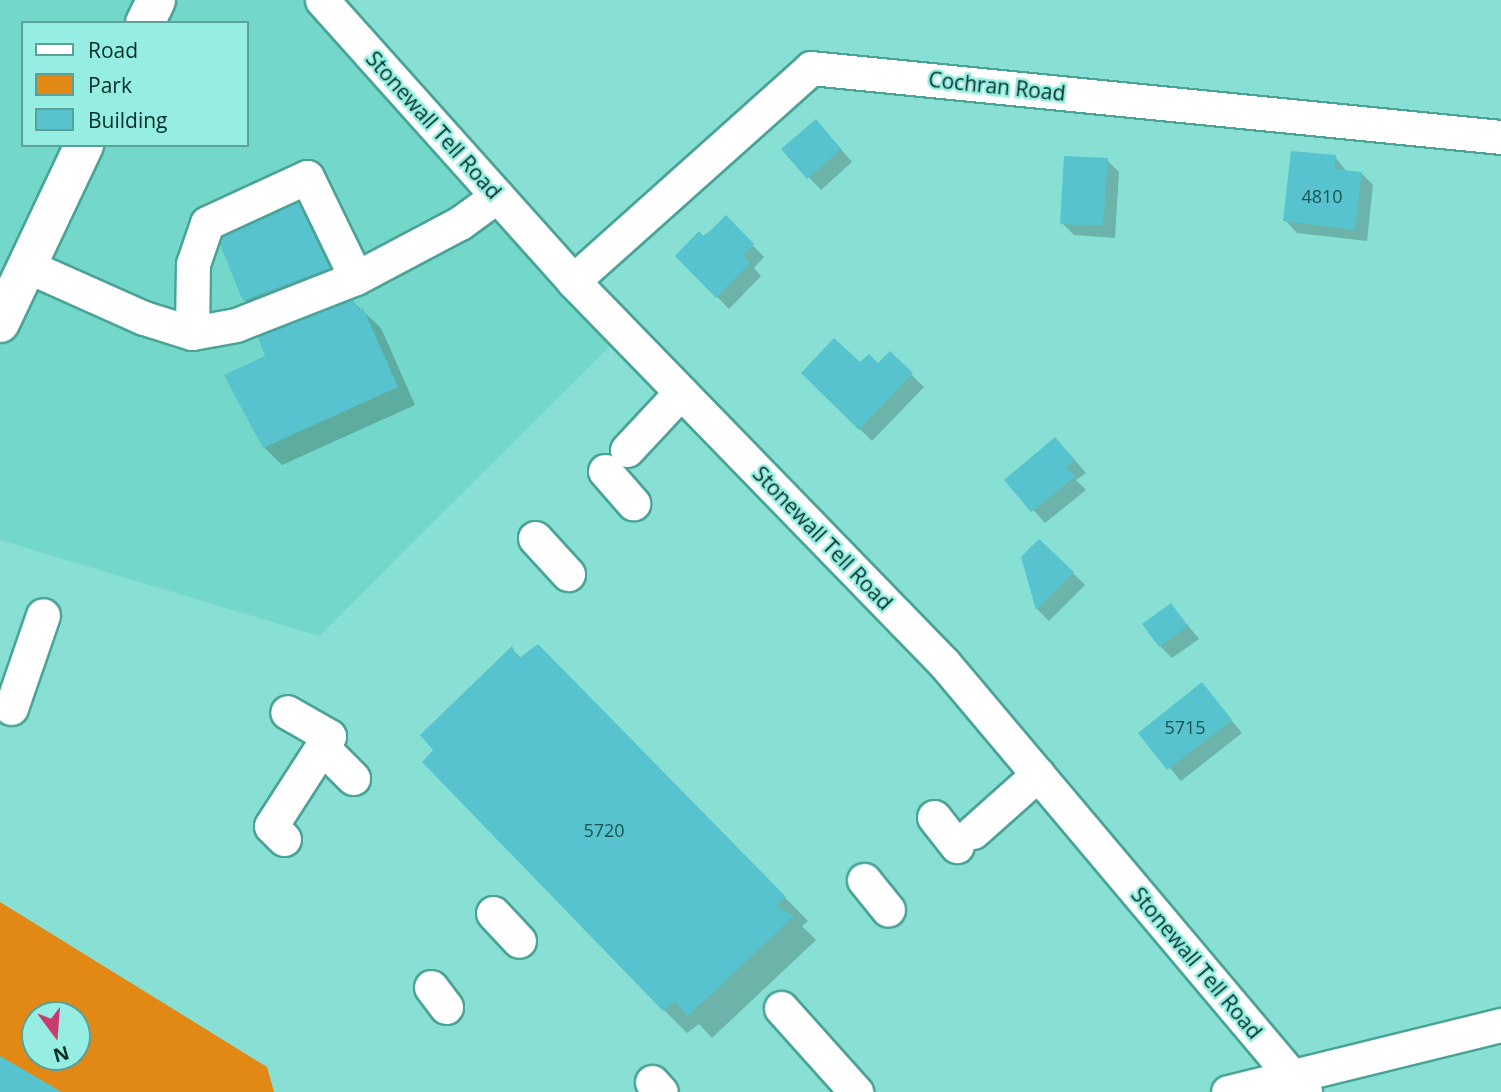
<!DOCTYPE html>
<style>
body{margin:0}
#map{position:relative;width:1501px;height:1092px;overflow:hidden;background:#88e0d4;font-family:"Open Sans",sans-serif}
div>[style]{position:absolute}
.built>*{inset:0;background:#73d7c9}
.green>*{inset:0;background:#e28815}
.shadow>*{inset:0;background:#0003}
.building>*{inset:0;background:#56c3ce}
.roads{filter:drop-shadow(2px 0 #4aa397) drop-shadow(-2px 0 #4aa397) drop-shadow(0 2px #4aa397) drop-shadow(0 -2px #4aa397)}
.minor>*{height:33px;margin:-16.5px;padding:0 16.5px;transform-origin:16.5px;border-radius:16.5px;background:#fff}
.major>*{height:38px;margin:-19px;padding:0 19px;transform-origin:19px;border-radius:19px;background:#fff}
span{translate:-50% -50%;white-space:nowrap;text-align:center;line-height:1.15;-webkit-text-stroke:5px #95eee1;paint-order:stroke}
.number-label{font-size:18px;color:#1a5352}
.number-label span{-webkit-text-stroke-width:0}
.street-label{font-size:21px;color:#062e29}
.legend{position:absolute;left:21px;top:21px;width:228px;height:126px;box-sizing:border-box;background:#95eee1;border:2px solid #5ca197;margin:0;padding:9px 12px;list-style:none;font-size:21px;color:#062e29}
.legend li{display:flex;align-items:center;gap:14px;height:35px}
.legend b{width:35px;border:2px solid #5ca197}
.north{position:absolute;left:21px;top:1001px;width:70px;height:70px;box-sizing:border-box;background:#95eee1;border:2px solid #5ca197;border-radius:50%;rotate:164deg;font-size:19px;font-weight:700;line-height:28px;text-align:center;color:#062e29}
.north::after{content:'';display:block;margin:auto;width:24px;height:32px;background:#c83b6b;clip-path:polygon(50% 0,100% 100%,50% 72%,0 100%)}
</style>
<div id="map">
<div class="built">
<i style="clip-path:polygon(evenodd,0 0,326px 0,615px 341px,319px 636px,0 540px,0 0,23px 23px,247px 23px,247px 145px,23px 145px,23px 23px)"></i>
</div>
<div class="green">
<i style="clip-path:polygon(evenodd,0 902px,267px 1067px,274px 1092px,0 1092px,0 902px,35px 1015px,77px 1015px,77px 1057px,35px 1057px,35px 1015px)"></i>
</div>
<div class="shadow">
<i style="clip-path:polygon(828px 134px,852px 162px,821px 190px,783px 150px)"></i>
<i style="clip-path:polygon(1335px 157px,1347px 172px,1361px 173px,1373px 185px,1367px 241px,1297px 233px,1285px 220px)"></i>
<i style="clip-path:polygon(1107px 160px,1119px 172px,1115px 238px,1074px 235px,1062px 223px)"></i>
<i style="clip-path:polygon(298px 204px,316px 223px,346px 286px,263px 319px,245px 300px,222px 243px)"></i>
<i style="clip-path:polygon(726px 218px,764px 257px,754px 268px,761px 276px,729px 309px,678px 256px)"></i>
<i style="clip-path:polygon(353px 302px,381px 328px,415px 405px,282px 465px,264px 447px,267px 357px)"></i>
<i style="clip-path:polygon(890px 354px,924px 387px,872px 441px,803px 373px,878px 365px)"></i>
<i style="clip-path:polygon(1067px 451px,1086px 473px,1076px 480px,1086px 490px,1045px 523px,1007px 480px)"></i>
<i style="clip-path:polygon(1023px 558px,1073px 573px,1085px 585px,1049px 621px,1038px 610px)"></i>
<i style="clip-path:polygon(1171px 605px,1199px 639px,1172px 658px,1160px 646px)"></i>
<i style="clip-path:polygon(538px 646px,808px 921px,802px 926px,816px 940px,712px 1038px,699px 1024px,687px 1033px,664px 1010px,511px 648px,521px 658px)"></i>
<i style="clip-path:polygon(1202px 685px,1242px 733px,1181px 781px,1140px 733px)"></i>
</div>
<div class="building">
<i style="clip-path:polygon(816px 119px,841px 149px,807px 179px,781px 149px)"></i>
<i style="clip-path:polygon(1291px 151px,1336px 155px,1335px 169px,1362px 172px,1355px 230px,1283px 221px)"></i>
<i style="clip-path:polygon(1064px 156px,1108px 158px,1103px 226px,1060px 224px)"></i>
<i style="clip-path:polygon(298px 202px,330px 268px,243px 301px,220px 244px,223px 237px)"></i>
<i style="clip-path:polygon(726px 215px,754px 244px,743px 255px,750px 263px,716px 298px,675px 256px,699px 231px,704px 237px)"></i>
<i style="clip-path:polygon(353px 300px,359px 310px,363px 308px,398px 387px,263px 448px,224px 375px,265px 356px,258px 337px)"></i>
<i style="clip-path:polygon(834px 338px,860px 362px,869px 354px,878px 363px,890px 351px,913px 373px,859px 430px,801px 373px)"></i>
<i style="clip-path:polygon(1055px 437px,1075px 460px,1066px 467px,1075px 477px,1031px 512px,1004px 480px)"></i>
<i style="clip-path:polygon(1039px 539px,1074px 572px,1036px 610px,1021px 557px)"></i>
<i style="clip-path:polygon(1171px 603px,1188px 626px,1159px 647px,1142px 624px)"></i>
<i style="clip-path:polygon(538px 644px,786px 897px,776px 906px,794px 916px,688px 1016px,675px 1001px,663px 1011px,422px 762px,433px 750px,420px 735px,512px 646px,518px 659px)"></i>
<i style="clip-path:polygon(1202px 682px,1232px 720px,1167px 770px,1138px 733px)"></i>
<i style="clip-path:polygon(0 1056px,62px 1092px,0 1092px)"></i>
</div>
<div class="roads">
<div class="minor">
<i style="left:322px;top:0;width:377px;rotate:48.2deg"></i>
<i style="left:573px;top:281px;width:533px;rotate:45.84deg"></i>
<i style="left:944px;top:663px;width:561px;rotate:49.92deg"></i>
<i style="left:27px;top:266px;width:128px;rotate:24deg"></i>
<i style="left:144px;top:318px;width:50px;rotate:17.4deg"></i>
<i style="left:192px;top:333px;width:45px;rotate:-10.3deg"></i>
<i style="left:236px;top:325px;width:129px;rotate:-21.4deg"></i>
<i style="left:356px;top:278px;width:118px;rotate:-27.9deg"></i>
<i style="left:460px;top:223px;width:46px;rotate:-36.1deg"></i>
<i style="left:573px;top:281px;width:319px;rotate:-41.8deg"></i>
<i style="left:811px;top:68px;width:693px;rotate:5.71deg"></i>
<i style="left:192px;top:333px;width:69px;rotate:-89.2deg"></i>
<i style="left:193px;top:264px;width:43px;rotate:-71.1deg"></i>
<i style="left:207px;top:223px;width:110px;rotate:-24.7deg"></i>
<i style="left:307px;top:177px;width:112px;rotate:64.1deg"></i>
<i style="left:627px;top:450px;width:79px;rotate:-47deg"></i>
<i style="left:605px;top:471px;width:43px;rotate:48.8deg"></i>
<i style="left:535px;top:538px;width:49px;rotate:47.5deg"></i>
<i style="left:11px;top:708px;width:98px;rotate:-71deg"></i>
<i style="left:322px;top:747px;width:44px;rotate:45deg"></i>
<i style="left:934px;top:817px;width:37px;rotate:52deg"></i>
<i style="left:973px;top:832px;width:87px;rotate:-41.7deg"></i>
<i style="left:284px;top:839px;width:18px;rotate:-135deg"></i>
<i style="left:271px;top:826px;width:107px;rotate:-57.2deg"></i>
<i style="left:329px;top:736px;width:48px;rotate:-150.3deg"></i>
<i style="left:864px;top:880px;width:38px;rotate:51deg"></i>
<i style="left:493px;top:913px;width:38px;rotate:47deg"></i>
<i style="left:431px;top:987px;width:25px;rotate:53deg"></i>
<i style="left:781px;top:1008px;width:113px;rotate:48.2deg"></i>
<i style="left:652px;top:1082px;width:13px;rotate:48deg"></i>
<i style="left:1228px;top:1092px;width:281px;rotate:-13.8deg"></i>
</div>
<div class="major">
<i style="left:145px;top:23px;width:25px;rotate:-64deg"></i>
<i style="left:0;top:323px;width:197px;rotate:-64.7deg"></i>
</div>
</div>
<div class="number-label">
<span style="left:1322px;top:196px">4810</span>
<span style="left:1185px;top:727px">5715</span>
<span style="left:604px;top:830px">5720</span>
</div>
<div class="street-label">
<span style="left:997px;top:86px;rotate:6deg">Cochran Road</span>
<span style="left:434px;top:125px;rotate:48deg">Stonewall Tell Road</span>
<span style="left:823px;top:538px;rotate:46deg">Stonewall Tell Road</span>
<span style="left:1197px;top:963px;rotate:50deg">Stonewall Tell Road</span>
</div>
<ul class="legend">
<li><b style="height:9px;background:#fff"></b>Road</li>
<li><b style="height:19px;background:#e28815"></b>Park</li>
<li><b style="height:19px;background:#56c3ce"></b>Building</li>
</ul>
<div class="north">N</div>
</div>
